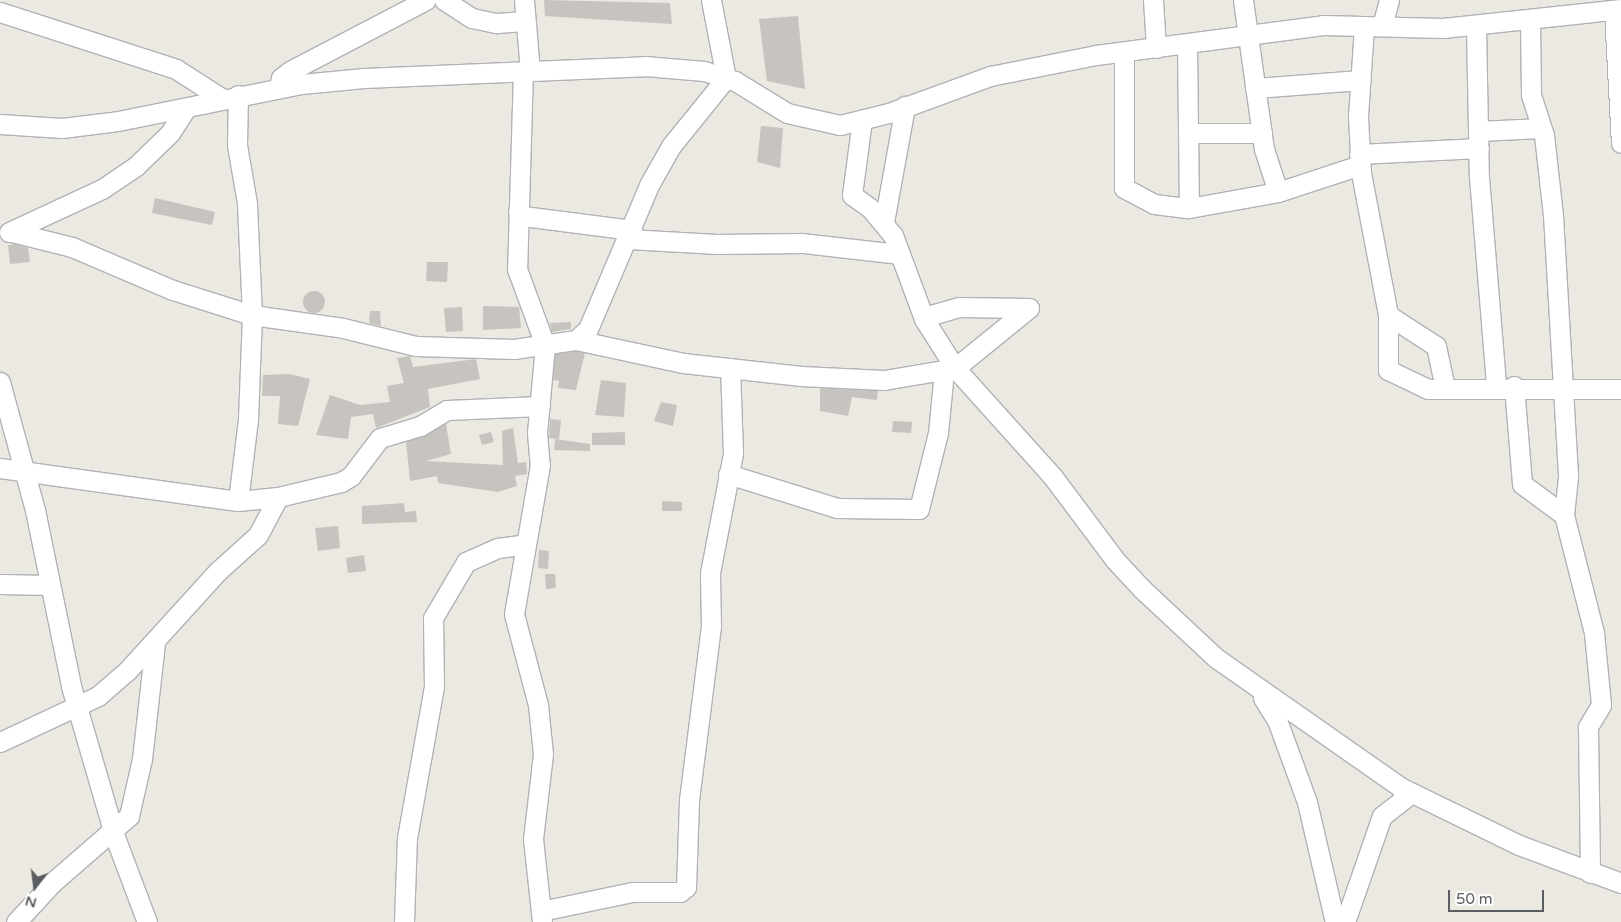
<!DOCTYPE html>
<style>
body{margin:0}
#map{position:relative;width:1621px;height:922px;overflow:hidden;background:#ebe9e2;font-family:"Varela Round",sans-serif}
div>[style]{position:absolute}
.building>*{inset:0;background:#c7c4bf}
.round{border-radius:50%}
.roads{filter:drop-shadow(1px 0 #b0b3b6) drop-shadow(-1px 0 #b0b3b6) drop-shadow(0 1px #b0b3b6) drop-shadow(0 -1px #b0b3b6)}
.minor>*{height:19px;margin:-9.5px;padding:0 9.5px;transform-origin:9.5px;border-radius:9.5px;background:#fff}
span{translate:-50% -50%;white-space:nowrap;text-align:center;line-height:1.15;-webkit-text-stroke:5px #fff;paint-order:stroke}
.north{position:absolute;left:10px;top:862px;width:50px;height:50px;-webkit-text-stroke:4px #fff;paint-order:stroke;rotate:195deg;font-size:14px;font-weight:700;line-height:20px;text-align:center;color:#5b5e61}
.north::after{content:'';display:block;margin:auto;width:18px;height:22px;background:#5b5e61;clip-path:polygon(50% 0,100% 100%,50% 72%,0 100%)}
.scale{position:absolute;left:1448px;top:890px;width:96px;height:22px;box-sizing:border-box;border:2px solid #5b5e61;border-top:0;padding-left:6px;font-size:15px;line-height:18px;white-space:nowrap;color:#5b5e61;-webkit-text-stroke:4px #fff;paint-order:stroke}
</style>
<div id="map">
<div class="building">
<i style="clip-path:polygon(544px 0,670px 3px,672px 24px,545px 16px)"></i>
<i style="clip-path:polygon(798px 16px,805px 89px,767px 81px,759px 19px)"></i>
<i style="clip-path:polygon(761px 126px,783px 128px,780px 168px,757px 162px)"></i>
<i style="clip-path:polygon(155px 198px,215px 212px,212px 225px,152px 213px)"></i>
<i style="clip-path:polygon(15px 244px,28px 248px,30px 262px,10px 264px,8px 245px)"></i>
<i style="clip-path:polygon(427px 262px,448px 262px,447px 282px,426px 281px)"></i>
<i class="round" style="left:303px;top:291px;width:22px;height:22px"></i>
<i style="clip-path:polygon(483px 306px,519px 307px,521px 328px,483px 330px)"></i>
<i style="clip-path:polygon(462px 307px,463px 331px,446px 332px,444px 308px)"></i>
<i style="clip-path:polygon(370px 311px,380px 311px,381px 326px,369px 323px)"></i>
<i style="clip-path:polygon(571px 322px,571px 329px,552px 332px,550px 323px)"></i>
<i style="clip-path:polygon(576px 351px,585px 353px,576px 390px,558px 388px,559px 381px,553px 380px,555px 354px)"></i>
<i style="clip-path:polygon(410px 356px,413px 367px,476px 359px,480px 379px,428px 389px,430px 407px,376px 428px,373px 414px,351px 417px,348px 439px,316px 435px,330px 395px,360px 405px,390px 402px,387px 386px,404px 383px,397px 358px)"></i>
<i style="clip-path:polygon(290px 374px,310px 379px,298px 426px,278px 424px,280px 396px,262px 396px,263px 375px)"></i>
<i style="clip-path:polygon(601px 380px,626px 383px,624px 417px,595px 415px)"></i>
<i style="clip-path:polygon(820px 388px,878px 391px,877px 400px,852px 397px,848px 416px,820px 411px)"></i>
<i style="clip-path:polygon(661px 402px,677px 405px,673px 426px,654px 421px)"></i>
<i style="clip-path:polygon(550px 419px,561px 420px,559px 439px,549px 438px)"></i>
<i style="clip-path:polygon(893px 421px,912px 422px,911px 433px,892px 432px)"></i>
<i style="clip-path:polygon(446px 424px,451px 454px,426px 461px,503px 465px,502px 431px,513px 428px,518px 463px,526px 462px,527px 474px,515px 476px,517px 486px,498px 492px,438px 483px,437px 476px,410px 481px,406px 442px)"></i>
<i style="clip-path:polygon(491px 432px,494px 442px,482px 445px,479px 435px)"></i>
<i style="clip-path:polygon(625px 432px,625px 445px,592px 445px,592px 433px)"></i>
<i style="clip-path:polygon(555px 439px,590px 444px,590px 451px,554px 450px)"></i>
<i style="clip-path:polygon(662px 501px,682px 502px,682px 511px,662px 511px)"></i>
<i style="clip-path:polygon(404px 503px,405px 512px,416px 511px,417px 522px,362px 524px,362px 506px)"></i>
<i style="clip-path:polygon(338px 526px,340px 548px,318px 551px,315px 528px)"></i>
<i style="clip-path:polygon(539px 550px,549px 551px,548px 569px,538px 568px)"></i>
<i style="clip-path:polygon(364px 555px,366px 571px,348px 573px,346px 558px)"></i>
<i style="clip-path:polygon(545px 574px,555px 574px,556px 588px,546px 589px)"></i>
</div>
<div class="roads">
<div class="minor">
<i style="left:444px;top:0;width:33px;rotate:33deg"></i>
<i style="left:472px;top:18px;width:25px;rotate:12deg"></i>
<i style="left:496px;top:23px;width:29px;rotate:-4deg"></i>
<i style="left:524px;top:0;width:71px;rotate:85.2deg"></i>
<i style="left:1153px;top:0;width:48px;rotate:86.4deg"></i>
<i style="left:1243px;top:0;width:150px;rotate:82deg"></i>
<i style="left:1264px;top:149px;width:45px;rotate:72deg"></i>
<i style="left:1278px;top:192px;width:86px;rotate:-18.2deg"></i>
<i style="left:1614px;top:11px;width:132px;rotate:87deg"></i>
<i style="left:0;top:12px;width:185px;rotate:17.9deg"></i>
<i style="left:176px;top:69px;width:56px;rotate:32.6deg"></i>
<i style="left:1530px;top:22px;width:73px;rotate:89.2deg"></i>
<i style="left:1531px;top:95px;width:42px;rotate:72deg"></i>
<i style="left:1544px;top:135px;width:81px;rotate:83.6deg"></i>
<i style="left:1553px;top:215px;width:262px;rotate:86.7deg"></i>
<i style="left:1568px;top:477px;width:38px;rotate:96deg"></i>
<i style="left:1564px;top:515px;width:122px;rotate:75.7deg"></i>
<i style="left:1594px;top:633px;width:72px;rotate:84.4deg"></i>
<i style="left:1601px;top:705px;width:26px;rotate:121deg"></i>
<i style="left:1588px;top:727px;width:146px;rotate:89.2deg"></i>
<i style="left:1364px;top:26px;width:91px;rotate:93.8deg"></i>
<i style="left:1358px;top:117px;width:56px;rotate:86.9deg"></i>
<i style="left:1361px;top:173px;width:145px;rotate:79.2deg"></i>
<i style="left:1388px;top:315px;width:55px;rotate:90deg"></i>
<i style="left:1388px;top:370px;width:44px;rotate:25.4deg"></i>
<i style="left:1428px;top:389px;width:193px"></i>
<i style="left:1382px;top:26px;width:27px;rotate:-75deg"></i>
<i style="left:1476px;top:26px;width:151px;rotate:88.9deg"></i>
<i style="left:1479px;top:177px;width:210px;rotate:85.3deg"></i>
<i style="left:1187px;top:45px;width:163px;rotate:89.3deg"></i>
<i style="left:1124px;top:52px;width:136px;rotate:90deg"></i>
<i style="left:1124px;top:188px;width:34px;rotate:28deg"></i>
<i style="left:1154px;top:204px;width:35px;rotate:7deg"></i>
<i style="left:1189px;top:208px;width:90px;rotate:-10.2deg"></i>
<i style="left:523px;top:71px;width:198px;rotate:91.7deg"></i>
<i style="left:517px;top:269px;width:81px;rotate:69.8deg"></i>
<i style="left:545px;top:345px;width:88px;rotate:95.2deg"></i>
<i style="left:537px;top:433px;width:32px;rotate:85deg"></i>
<i style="left:540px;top:465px;width:151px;rotate:99.9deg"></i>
<i style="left:514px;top:614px;width:94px;rotate:75.2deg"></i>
<i style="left:538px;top:705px;width:49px;rotate:84.2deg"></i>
<i style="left:543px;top:754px;width:86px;rotate:96.7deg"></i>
<i style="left:533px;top:839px;width:83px;rotate:83.8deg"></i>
<i style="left:279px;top:88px;width:10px;rotate:-79deg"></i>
<i style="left:281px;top:78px;width:11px;rotate:-38deg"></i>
<i style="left:290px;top:71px;width:153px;rotate:-27.6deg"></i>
<i style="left:1255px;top:88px;width:106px;rotate:-4.3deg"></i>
<i style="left:862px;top:120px;width:76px;rotate:97.6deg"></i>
<i style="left:852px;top:195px;width:22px;rotate:36deg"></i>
<i style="left:870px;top:208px;width:35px;rotate:50deg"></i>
<i style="left:893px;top:235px;width:90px;rotate:69.7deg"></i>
<i style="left:924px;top:319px;width:58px;rotate:57.7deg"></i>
<i style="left:955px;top:368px;width:147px;rotate:48deg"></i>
<i style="left:1053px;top:477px;width:104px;rotate:53.2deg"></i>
<i style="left:1115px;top:560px;width:40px;rotate:47deg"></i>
<i style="left:1142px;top:589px;width:101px;rotate:43deg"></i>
<i style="left:1216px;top:658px;width:225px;rotate:35deg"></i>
<i style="left:1400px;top:787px;width:132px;rotate:26deg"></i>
<i style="left:1519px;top:845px;width:109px;rotate:20.4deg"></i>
<i style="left:0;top:124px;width:62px;rotate:3.7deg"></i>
<i style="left:62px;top:128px;width:56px;rotate:-7.1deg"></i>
<i style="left:118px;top:121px;width:187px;rotate:-11.4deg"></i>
<i style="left:301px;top:84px;width:63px;rotate:-5.4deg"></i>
<i style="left:364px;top:78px;width:281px;rotate:-2.4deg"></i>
<i style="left:645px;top:66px;width:59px;rotate:4.8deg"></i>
<i style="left:704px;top:71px;width:33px;rotate:18deg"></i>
<i style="left:735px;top:81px;width:61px;rotate:31.6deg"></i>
<i style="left:787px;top:113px;width:54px;rotate:12.8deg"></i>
<i style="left:840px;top:125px;width:50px;rotate:-13.8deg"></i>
<i style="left:889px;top:113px;width:108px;rotate:-20.1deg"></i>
<i style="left:990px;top:76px;width:108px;rotate:-11.2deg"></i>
<i style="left:1096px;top:55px;width:229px;rotate:-7.5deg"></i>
<i style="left:1323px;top:25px;width:120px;rotate:1.4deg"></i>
<i style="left:1443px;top:28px;width:179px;rotate:-6.1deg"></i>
<i style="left:1478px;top:131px;width:63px;rotate:-2.7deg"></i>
<i style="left:1188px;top:133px;width:74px"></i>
<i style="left:1359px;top:154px;width:120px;rotate:-2.9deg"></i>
<i style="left:518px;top:211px;width:7px;rotate:45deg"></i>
<i style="left:523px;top:216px;width:110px;rotate:7.3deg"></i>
<i style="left:884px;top:222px;width:118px;rotate:-79.7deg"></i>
<i style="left:9px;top:232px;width:102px;rotate:-24.8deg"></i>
<i style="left:102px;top:189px;width:41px;rotate:-34.1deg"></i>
<i style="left:136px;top:166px;width:47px;rotate:-44.1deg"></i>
<i style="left:170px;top:133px;width:27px;rotate:-57deg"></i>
<i style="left:12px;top:232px;width:62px;rotate:14deg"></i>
<i style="left:72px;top:247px;width:110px;rotate:23.1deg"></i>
<i style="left:173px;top:290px;width:83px;rotate:17.6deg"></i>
<i style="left:252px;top:315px;width:92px;rotate:8.1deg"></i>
<i style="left:343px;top:328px;width:75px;rotate:13.9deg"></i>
<i style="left:416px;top:346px;width:98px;rotate:1.8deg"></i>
<i style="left:514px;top:349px;width:63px;rotate:-8.3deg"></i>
<i style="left:576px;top:340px;width:109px;rotate:12.1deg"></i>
<i style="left:683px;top:363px;width:119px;rotate:6.3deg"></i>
<i style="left:801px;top:376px;width:83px;rotate:2.8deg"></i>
<i style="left:884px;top:380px;width:72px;rotate:-9.6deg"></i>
<i style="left:955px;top:368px;width:95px;rotate:-39deg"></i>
<i style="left:628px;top:239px;width:89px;rotate:3.2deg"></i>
<i style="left:717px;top:244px;width:85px;rotate:-0.7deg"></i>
<i style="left:802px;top:243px;width:98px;rotate:6.5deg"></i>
<i style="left:1388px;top:315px;width:57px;rotate:32.9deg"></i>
<i style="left:1436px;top:346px;width:43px;rotate:77.9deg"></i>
<i style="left:924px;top:317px;width:36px;rotate:-16deg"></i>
<i style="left:959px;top:307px;width:70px;rotate:0.8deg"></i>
<i style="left:576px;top:340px;width:16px;rotate:-43deg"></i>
<i style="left:588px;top:329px;width:156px;rotate:-67deg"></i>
<i style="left:649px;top:185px;width:45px;rotate:-60.6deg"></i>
<i style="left:671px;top:146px;width:87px;rotate:-51deg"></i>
<i style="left:726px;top:78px;width:79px;rotate:-100.9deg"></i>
<i style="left:0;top:382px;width:133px;rotate:74.7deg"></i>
<i style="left:35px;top:510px;width:180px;rotate:78.4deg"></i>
<i style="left:71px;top:686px;width:157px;rotate:73.8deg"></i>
<i style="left:115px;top:837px;width:91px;rotate:69.4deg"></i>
<i style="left:1514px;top:386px;width:98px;rotate:85.3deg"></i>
<i style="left:1522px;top:484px;width:52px;rotate:36.4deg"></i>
<i style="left:0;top:468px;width:240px;rotate:7.9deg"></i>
<i style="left:238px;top:501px;width:40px;rotate:-5.7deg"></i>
<i style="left:278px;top:497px;width:65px;rotate:-13.4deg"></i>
<i style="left:341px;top:482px;width:12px;rotate:-31deg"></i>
<i style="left:351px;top:476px;width:48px;rotate:-52.7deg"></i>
<i style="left:380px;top:438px;width:42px;rotate:-16.7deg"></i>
<i style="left:420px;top:426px;width:31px;rotate:-31deg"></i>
<i style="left:447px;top:410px;width:93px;rotate:-2.5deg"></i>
<i style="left:728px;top:474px;width:114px;rotate:17.3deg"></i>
<i style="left:837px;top:508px;width:82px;rotate:0.7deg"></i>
<i style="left:919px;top:509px;width:78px;rotate:-76deg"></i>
<i style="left:938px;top:433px;width:62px;rotate:-84.5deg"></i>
<i style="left:238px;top:501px;width:83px;rotate:-83deg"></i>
<i style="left:248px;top:419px;width:104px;rotate:-87.8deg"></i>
<i style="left:252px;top:315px;width:112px;rotate:-92.6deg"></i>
<i style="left:247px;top:203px;width:59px;rotate:-99.8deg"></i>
<i style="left:237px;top:145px;width:50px;rotate:-88.9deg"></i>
<i style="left:0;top:584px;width:49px;rotate:1.2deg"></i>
<i style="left:1263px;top:698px;width:26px;rotate:58deg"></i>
<i style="left:1277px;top:720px;width:87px;rotate:69.9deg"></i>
<i style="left:1307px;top:802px;width:123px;rotate:76.9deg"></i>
<i style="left:0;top:742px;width:108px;rotate:-25.1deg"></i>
<i style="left:98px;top:696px;width:38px;rotate:-41deg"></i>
<i style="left:127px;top:671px;width:135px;rotate:-47.7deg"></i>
<i style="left:218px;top:571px;width:54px;rotate:-42deg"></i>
<i style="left:258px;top:535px;width:43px;rotate:-62.2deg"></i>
<i style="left:541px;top:911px;width:93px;rotate:-11.8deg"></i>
<i style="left:632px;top:892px;width:48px"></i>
<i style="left:680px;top:892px;width:8px;rotate:-40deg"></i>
<i style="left:686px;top:887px;width:87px;rotate:-88deg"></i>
<i style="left:689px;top:800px;width:174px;rotate:-82.8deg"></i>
<i style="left:711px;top:627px;width:54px;rotate:-91.1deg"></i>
<i style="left:710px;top:573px;width:122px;rotate:-79.1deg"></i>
<i style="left:733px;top:453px;width:85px;rotate:-92deg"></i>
<i style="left:16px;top:922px;width:54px;rotate:-47.2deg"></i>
<i style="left:53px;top:882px;width:101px;rotate:-41deg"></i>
<i style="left:129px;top:816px;width:58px;rotate:-77.2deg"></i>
<i style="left:142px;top:759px;width:117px;rotate:-83.6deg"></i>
<i style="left:404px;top:922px;width:84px;rotate:-88deg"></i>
<i style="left:407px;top:838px;width:153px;rotate:-79.9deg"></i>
<i style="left:434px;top:687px;width:69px;rotate:-90.8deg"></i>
<i style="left:433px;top:618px;width:65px;rotate:-59.5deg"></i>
<i style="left:466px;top:562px;width:35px;rotate:-24deg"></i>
<i style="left:498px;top:548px;width:28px;rotate:-8deg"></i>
<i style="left:1345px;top:922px;width:112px;rotate:-70.8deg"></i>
<i style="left:1382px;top:816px;width:37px;rotate:-38deg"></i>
</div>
</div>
<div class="north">N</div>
<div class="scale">50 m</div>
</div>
